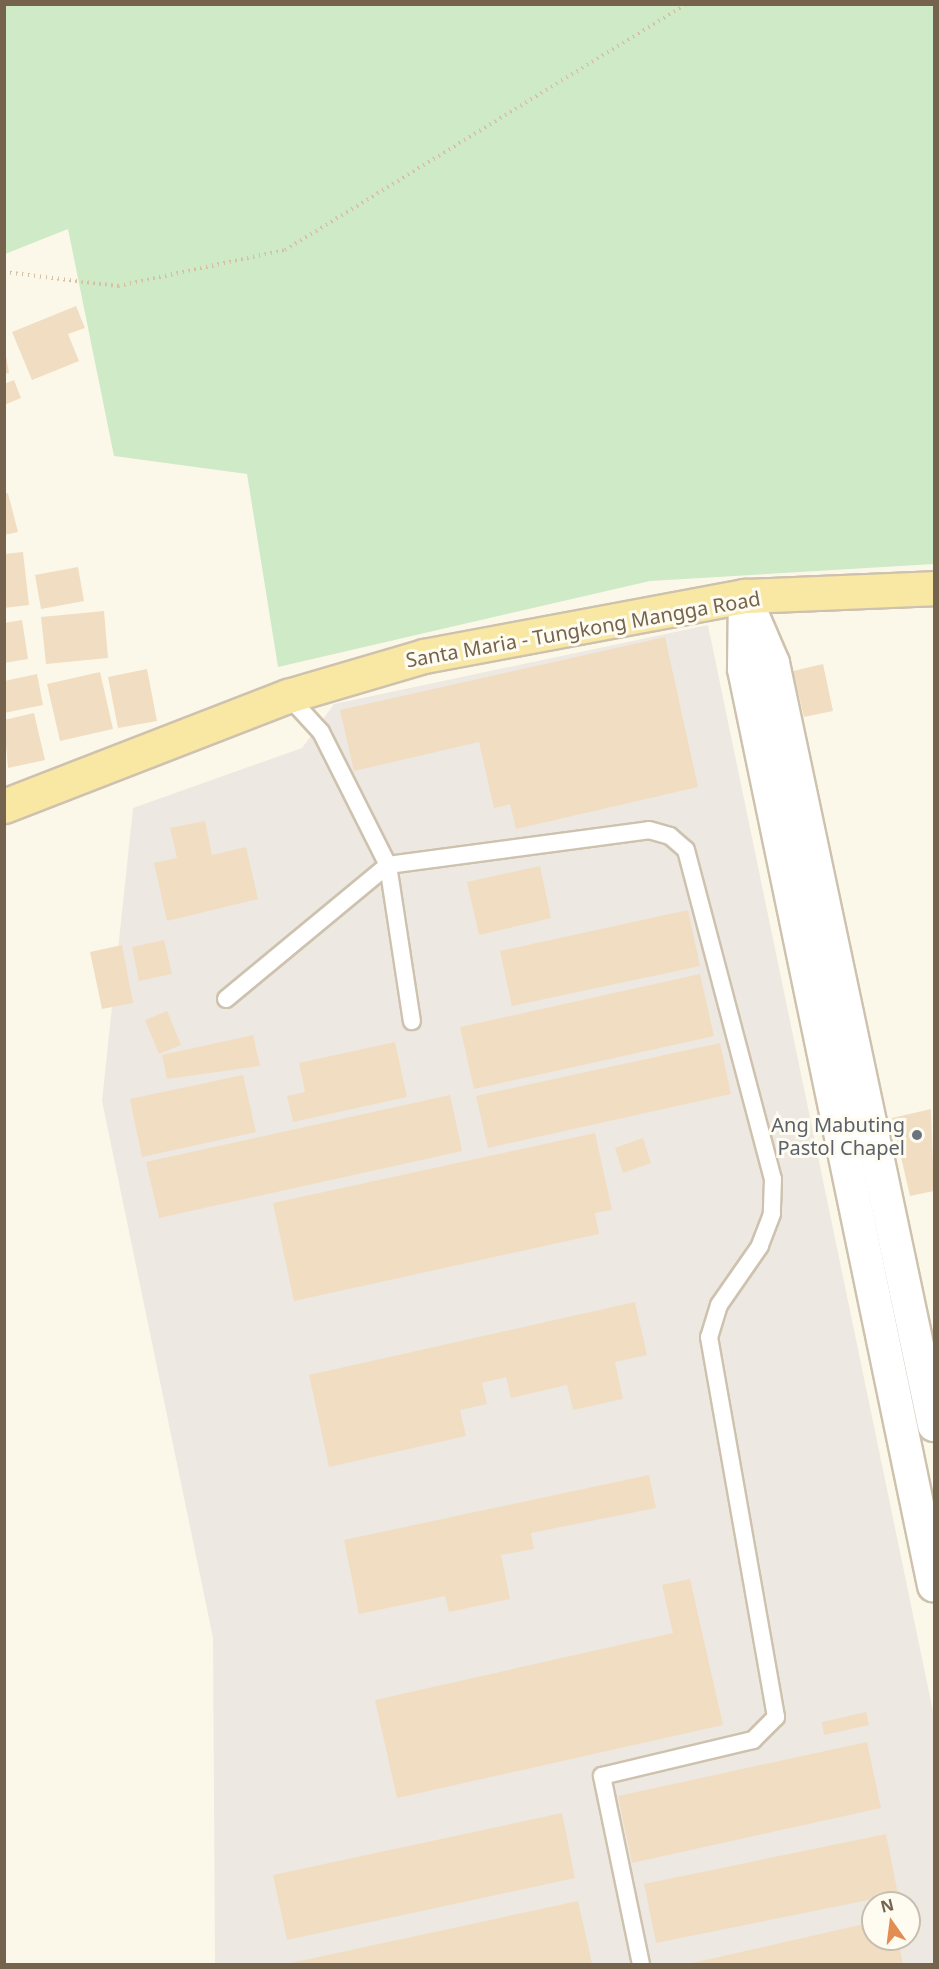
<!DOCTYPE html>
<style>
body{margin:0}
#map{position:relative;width:939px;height:1969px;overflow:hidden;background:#fcf8e9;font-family:"Noto Sans",sans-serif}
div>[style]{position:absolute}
.industrial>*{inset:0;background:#ede9e2}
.green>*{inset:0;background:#cfeac7}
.building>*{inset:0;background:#f1ddc1}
.path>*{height:4px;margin-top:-2px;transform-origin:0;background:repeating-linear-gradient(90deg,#d6c1a4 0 1.5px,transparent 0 6px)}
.roads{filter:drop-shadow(2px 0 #cec2af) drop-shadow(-2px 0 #cec2af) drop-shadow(0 2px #cec2af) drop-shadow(0 -2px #cec2af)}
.lane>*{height:16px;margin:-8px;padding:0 8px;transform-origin:8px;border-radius:8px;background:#fff}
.street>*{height:32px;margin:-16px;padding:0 16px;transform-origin:16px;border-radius:16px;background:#fff}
.primary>*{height:33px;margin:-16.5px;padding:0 16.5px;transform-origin:16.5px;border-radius:16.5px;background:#f8e8a4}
.dots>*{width:16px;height:16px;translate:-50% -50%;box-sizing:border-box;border:3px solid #fefbf0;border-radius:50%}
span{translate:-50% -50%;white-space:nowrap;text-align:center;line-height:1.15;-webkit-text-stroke:6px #fefbf0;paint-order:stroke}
.street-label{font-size:20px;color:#76634d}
.worship-label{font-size:20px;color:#5b616d}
.right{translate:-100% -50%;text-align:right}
.frame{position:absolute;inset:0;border:6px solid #76634d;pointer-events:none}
.north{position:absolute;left:861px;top:1891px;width:60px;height:60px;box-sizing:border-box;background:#fefbf0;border:2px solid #c8beaf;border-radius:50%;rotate:346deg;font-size:16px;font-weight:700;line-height:24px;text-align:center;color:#76634d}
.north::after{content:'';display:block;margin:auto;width:21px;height:27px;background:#e28d53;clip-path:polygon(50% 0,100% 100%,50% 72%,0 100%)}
</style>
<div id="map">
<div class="industrial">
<i style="clip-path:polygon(evenodd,708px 625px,934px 1716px,934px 1964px,215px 1964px,213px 1638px,102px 1101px,133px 808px,302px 748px,334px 704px,708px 625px,873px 1903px,909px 1903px,909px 1939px,873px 1939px,873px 1903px)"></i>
</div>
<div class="green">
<i style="clip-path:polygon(5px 4px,934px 5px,934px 564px,650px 581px,278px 667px,247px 474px,114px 456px,68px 229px,5px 254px)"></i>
</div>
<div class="building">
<i style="clip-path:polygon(76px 306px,85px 328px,68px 334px,79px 361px,32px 380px,12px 332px)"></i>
<i style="clip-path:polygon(4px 344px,9px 373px,4px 374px)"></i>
<i style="clip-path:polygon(14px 380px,21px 398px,4px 405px,4px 384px)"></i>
<i style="clip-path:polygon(8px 493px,18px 532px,4px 535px,4px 494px)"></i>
<i style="clip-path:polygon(23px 552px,29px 605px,4px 608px,4px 554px)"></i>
<i style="clip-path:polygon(78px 567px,84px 601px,41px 609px,35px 575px)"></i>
<i style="clip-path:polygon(104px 611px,108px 658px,46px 664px,41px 617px)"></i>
<i style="clip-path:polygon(22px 620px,28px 659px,4px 663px,4px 623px)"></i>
<i style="clip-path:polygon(665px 637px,698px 787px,516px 829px,510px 804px,494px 808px,479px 742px,354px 771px,340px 710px)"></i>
<i style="clip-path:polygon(823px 664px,833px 711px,804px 717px,793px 671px)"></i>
<i style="clip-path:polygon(147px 669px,157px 721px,118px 728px,108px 677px)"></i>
<i style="clip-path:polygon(100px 672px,113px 729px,60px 741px,47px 684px)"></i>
<i style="clip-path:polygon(37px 674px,43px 705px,4px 713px,4px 681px)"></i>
<i style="clip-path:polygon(34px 713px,45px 760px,8px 768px,4px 720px)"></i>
<i style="clip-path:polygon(205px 821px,212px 855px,246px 847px,258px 899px,167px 921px,154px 863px,177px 858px,170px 828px)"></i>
<i style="clip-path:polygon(540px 866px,551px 918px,479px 935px,467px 882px)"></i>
<i style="clip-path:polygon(688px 910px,700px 966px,512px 1006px,500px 951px)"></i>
<i style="clip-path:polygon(164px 940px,172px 974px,139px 981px,132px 947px)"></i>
<i style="clip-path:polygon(122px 945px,133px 1003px,102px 1009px,90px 952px)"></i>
<i style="clip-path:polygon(700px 974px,714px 1036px,474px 1089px,460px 1027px)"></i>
<i style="clip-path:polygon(167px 1011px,181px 1045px,159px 1054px,145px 1020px)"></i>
<i style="clip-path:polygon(253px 1035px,260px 1066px,167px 1079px,162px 1055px)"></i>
<i style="clip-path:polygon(395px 1042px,407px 1097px,293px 1122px,287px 1096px,305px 1092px,299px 1063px)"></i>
<i style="clip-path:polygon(720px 1043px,731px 1094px,488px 1148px,476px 1096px)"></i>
<i style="clip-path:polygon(243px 1075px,256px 1132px,142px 1157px,130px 1099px)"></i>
<i style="clip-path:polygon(450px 1095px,462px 1151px,159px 1218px,146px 1162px)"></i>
<i style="clip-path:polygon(931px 1109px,934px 1191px,910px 1196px,892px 1118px)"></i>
<i style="clip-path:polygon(595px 1133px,612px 1210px,595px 1213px,599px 1234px,294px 1301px,273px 1203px)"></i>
<i style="clip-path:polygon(643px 1138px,651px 1163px,623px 1173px,615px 1148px)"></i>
<i style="clip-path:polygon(635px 1302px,647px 1355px,615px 1362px,623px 1399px,573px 1410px,567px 1385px,511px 1398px,506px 1377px,482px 1383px,487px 1404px,460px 1410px,466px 1436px,329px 1467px,309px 1375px)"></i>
<i style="clip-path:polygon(649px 1475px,656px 1508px,531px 1533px,534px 1549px,501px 1555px,510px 1599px,449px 1612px,445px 1596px,359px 1614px,344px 1540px)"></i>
<i style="clip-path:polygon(690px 1579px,723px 1725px,397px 1798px,375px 1700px,673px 1633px,662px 1585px)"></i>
<i style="clip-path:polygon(866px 1712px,869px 1725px,824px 1735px,822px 1722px)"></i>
<i style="clip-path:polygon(867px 1742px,881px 1808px,632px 1863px,618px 1796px)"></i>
<i style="clip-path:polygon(562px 1813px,575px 1878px,287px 1940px,273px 1875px)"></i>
<i style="clip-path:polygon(886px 1834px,898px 1894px,656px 1943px,644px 1884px)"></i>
<i style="clip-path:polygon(578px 1901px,592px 1963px,286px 1964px)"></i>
<i style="clip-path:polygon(873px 1922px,873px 1939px,898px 1939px,903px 1964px,688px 1964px)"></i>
</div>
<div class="path">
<i style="left:4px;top:272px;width:115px;rotate:7deg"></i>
<i style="left:118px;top:286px;width:171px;rotate:-12.2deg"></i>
<i style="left:285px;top:250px;width:471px;rotate:-31.5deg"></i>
</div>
<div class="roads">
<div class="lane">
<i style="left:288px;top:696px;width:49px;rotate:47.5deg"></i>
<i style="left:321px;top:732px;width:149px;rotate:63.3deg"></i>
<i style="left:388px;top:865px;width:263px;rotate:-7.6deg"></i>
<i style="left:649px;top:830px;width:22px;rotate:16deg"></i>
<i style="left:670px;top:836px;width:21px;rotate:41deg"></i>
<i style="left:686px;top:850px;width:340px;rotate:75.2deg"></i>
<i style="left:773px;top:1179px;width:35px;rotate:92deg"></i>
<i style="left:772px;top:1214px;width:34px;rotate:111deg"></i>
<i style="left:760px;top:1246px;width:72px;rotate:124.8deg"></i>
<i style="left:719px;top:1305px;width:34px;rotate:107deg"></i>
<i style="left:709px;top:1337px;width:386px;rotate:80deg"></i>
<i style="left:776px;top:1717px;width:33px;rotate:135deg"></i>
<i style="left:753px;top:1740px;width:155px;rotate:166.6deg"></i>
<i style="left:602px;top:1776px;width:192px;rotate:78.3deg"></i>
<i style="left:388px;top:865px;width:158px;rotate:81.3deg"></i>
<i style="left:226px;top:999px;width:210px;rotate:-39.6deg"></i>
</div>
<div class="street">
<i style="left:745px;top:596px;width:73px;rotate:90.8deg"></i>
<i style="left:744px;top:669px;width:936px;rotate:78.29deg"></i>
<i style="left:749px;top:607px;width:61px;rotate:66.8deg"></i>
<i style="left:773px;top:663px;width:779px;rotate:78.07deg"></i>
</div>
<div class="primary">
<i style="left:4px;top:806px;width:305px;rotate:-21.2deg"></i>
<i style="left:288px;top:696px;width:142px;rotate:-16.4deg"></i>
<i style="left:424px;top:656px;width:327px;rotate:-10.6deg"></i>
<i style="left:745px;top:596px;width:189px;rotate:-2.4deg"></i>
</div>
</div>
<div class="dots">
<i style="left:917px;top:1135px;background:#6b7280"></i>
</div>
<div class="street-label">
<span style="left:583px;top:629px;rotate:-10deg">Santa Maria - Tungkong Mangga Road</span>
</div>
<div class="worship-label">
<span class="right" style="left:905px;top:1136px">Ang Mabuting<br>Pastol Chapel</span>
</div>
<div class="frame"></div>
<div class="north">N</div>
</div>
